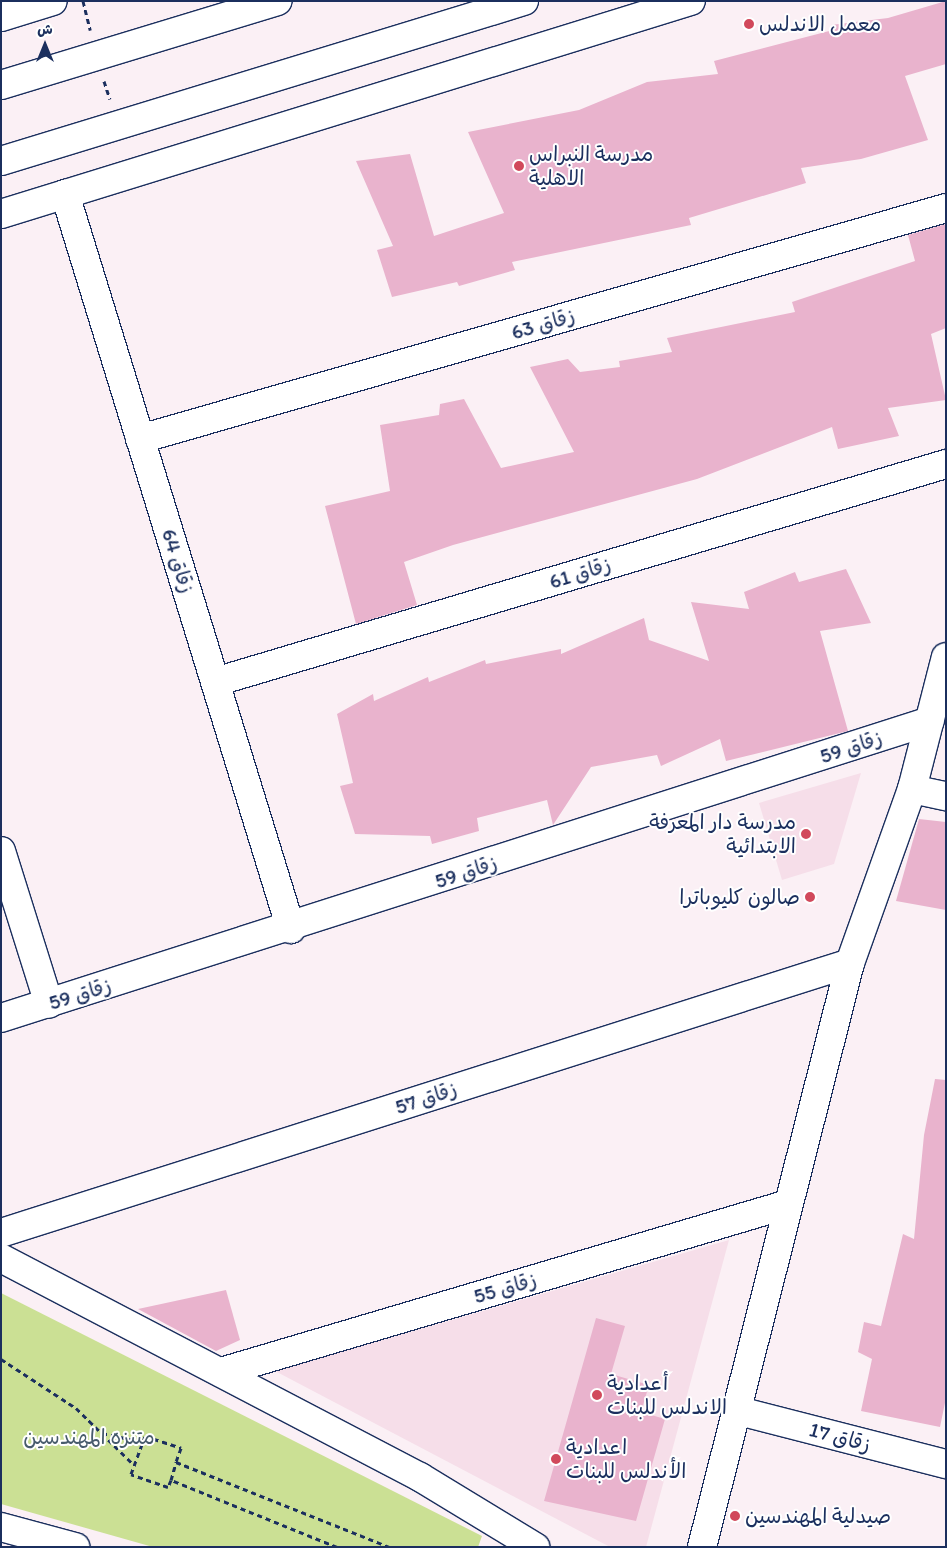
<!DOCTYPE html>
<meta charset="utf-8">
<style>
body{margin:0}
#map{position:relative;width:947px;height:1548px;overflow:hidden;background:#fbf0f5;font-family:Itim,"Playpen Sans Arabic",sans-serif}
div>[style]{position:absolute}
.built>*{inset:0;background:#f6dee9}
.green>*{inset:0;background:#cbe094}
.building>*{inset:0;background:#e9b3cd}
.path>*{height:3px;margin-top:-1.5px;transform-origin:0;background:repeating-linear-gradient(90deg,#1b2f5e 0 5px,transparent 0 9px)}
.roads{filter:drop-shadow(1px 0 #1b2f5e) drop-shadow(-1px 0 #1b2f5e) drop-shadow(0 1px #1b2f5e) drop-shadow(0 -1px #1b2f5e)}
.minor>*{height:28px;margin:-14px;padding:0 14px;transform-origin:14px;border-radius:14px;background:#fff}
.major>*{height:28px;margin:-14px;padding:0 14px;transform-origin:14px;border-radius:14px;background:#fff}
.highway>*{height:28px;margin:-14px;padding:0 14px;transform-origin:14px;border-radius:14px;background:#fff}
.dots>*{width:14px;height:14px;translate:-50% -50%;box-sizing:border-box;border:2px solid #fff;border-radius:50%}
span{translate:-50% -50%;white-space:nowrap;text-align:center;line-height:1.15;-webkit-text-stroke:4px #fff;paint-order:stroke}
.poi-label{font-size:21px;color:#1b2f5e}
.left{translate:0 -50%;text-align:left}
.right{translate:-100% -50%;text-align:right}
.street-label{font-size:21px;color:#1b2f5e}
.park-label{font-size:21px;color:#475b6c}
.frame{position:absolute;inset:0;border:2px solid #1b2f5e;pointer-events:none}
.north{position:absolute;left:20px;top:20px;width:50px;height:50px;-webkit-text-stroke:4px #fff;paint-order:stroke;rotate:0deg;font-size:14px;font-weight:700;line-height:20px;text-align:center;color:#1b2f5e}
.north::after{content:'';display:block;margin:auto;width:18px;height:22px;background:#1b2f5e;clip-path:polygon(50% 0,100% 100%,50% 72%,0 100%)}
</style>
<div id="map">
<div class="built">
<i style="clip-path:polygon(861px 773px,834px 864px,782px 880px,759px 803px)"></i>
<i style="clip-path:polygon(729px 1240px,646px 1547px,610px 1547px,275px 1371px)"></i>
</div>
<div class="green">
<i style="clip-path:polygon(1px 1293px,482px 1536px,478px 1547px,153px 1547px,1px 1504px)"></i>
</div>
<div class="building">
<i style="clip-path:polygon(946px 1px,946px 64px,905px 76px,928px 140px,861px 159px,801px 168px,806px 183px,689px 218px,691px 225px,512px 262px,515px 270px,459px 286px,457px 282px,392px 297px,377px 250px,393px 246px,356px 161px,410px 154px,434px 236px,504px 213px,468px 132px,579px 110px,647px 82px,718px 74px,714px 61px,833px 30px,831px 25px,888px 18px)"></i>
<i style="clip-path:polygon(946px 224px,946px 328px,931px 334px,946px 400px,888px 408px,899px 436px,838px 449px,832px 427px,697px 479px,453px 545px,404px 562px,417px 605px,356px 624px,325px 506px,390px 491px,380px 425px,439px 415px,440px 404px,464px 399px,501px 468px,574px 452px,530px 367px,568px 359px,580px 372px,620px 367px,619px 361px,672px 352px,667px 338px,795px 312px,792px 302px,915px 261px,908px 235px)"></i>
<i style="clip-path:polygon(846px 569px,871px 623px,820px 631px,848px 731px,726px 761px,720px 739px,661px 766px,657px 755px,591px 767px,553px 825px,547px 800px,477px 818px,479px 831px,432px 844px,430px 836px,355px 834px,340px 786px,353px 783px,337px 714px,373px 694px,374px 701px,428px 677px,429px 682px,485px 660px,486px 664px,561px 649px,561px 654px,644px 618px,649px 640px,709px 661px,691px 602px,749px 609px,744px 592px,795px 572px,799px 582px)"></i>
<i style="clip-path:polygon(919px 819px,946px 822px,946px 910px,896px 901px)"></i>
<i style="clip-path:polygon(935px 1079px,946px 1080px,946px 1398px,940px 1427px,861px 1411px,872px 1359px,858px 1352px,864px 1322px,881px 1326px,903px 1234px,914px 1239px,924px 1135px)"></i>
<i style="clip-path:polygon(226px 1290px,240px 1340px,216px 1351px,138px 1309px)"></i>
<i style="clip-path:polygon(596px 1318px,625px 1326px,611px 1374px,649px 1385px,641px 1412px,665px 1419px,636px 1521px,544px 1501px)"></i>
</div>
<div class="path">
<i style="left:83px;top:1px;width:30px;rotate:76deg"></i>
<i style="left:104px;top:81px;width:19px;rotate:72deg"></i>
<i style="left:1px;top:1359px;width:90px;rotate:33.2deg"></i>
<i style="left:76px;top:1408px;width:81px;rotate:44.5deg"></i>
<i style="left:102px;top:1433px;width:42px;rotate:12.4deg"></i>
<i style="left:171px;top:1480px;width:19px;rotate:-74deg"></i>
<i style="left:337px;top:1547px;width:179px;rotate:-158deg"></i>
<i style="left:171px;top:1480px;width:8px;rotate:113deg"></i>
<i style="left:168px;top:1487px;width:39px;rotate:-161deg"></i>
<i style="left:131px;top:1474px;width:40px;rotate:-69.8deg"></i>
<i style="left:145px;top:1436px;width:38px;rotate:18deg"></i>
<i style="left:181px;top:1448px;width:15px;rotate:110deg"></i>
<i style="left:176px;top:1462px;width:230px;rotate:21.7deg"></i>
</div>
<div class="roads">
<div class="minor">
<i style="left:65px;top:194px;width:769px;rotate:72.91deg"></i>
<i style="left:140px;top:439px;width:838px;rotate:-15.99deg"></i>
<i style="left:215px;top:682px;width:763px;rotate:-16.61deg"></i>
<i style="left:912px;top:789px;width:35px;rotate:12deg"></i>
<i style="left:1px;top:851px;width:160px;rotate:72.6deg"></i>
<i style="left:1px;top:1018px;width:975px;rotate:-17.73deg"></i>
<i style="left:1px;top:1233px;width:891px;rotate:-17.64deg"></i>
<i style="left:1px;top:1258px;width:473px;rotate:27.6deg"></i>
<i style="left:420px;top:1477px;width:135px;rotate:31.3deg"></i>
<i style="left:221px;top:1372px;width:591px;rotate:-16.5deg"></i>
<i style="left:735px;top:1410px;width:218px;rotate:14.4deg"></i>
<i style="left:1px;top:1527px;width:77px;rotate:15.1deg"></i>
<i style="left:702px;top:1547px;width:602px;rotate:-75.78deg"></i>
<i style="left:850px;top:963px;width:185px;rotate:-70.4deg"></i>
<i style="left:912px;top:789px;width:136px;rotate:-75.6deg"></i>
</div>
<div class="major">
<i style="left:1px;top:17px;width:54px;rotate:-17.1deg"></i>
<i style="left:1px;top:214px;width:722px;rotate:-17.16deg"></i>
</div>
<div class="highway">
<i style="left:1px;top:85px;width:289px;rotate:-16.9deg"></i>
<i style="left:1px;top:161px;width:547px;rotate:-17.01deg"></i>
</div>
</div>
<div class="dots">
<i style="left:749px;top:24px;background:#d1495b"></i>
<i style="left:519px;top:166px;background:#d1495b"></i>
<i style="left:806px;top:834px;background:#d1495b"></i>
<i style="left:810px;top:897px;background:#d1495b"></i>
<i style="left:597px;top:1395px;background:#d1495b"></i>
<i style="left:556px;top:1459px;background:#d1495b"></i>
<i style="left:735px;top:1516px;background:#d1495b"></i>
</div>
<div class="poi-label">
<span class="left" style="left:759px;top:24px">معمل الاندلس</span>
<span class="left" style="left:529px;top:166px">مدرسة النبراس<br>الاهلية</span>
<span class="right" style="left:796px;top:834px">مدرسة دار المعرفة<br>الابتدائية</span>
<span class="right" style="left:800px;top:897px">صالون كليوباترا</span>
<span class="left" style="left:607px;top:1395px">أعدادية<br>الاندلس للبنات</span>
<span class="left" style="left:566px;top:1459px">اعدادية<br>الأندلس للبنات</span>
<span class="left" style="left:745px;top:1516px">صيدلية المهندسين</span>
</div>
<div class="street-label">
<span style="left:543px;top:324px;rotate:-16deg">زقاق 63</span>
<span style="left:178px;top:561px;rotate:73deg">زقاق 64</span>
<span style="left:580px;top:573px;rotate:-17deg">زقاق 61</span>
<span style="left:851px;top:747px;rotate:-18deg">زقاق 59</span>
<span style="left:466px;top:872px;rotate:-18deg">زقاق 59</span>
<span style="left:80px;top:994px;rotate:-17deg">زقاق 59</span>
<span style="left:426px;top:1098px;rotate:-18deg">زقاق 57</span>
<span style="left:505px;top:1288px;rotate:-16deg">زقاق 55</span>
<span style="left:840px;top:1437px;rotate:15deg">زقاق 17</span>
</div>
<div class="park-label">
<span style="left:89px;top:1437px">متنزه المهندسين</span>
</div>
<div class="frame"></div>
<div class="north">ش</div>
</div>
